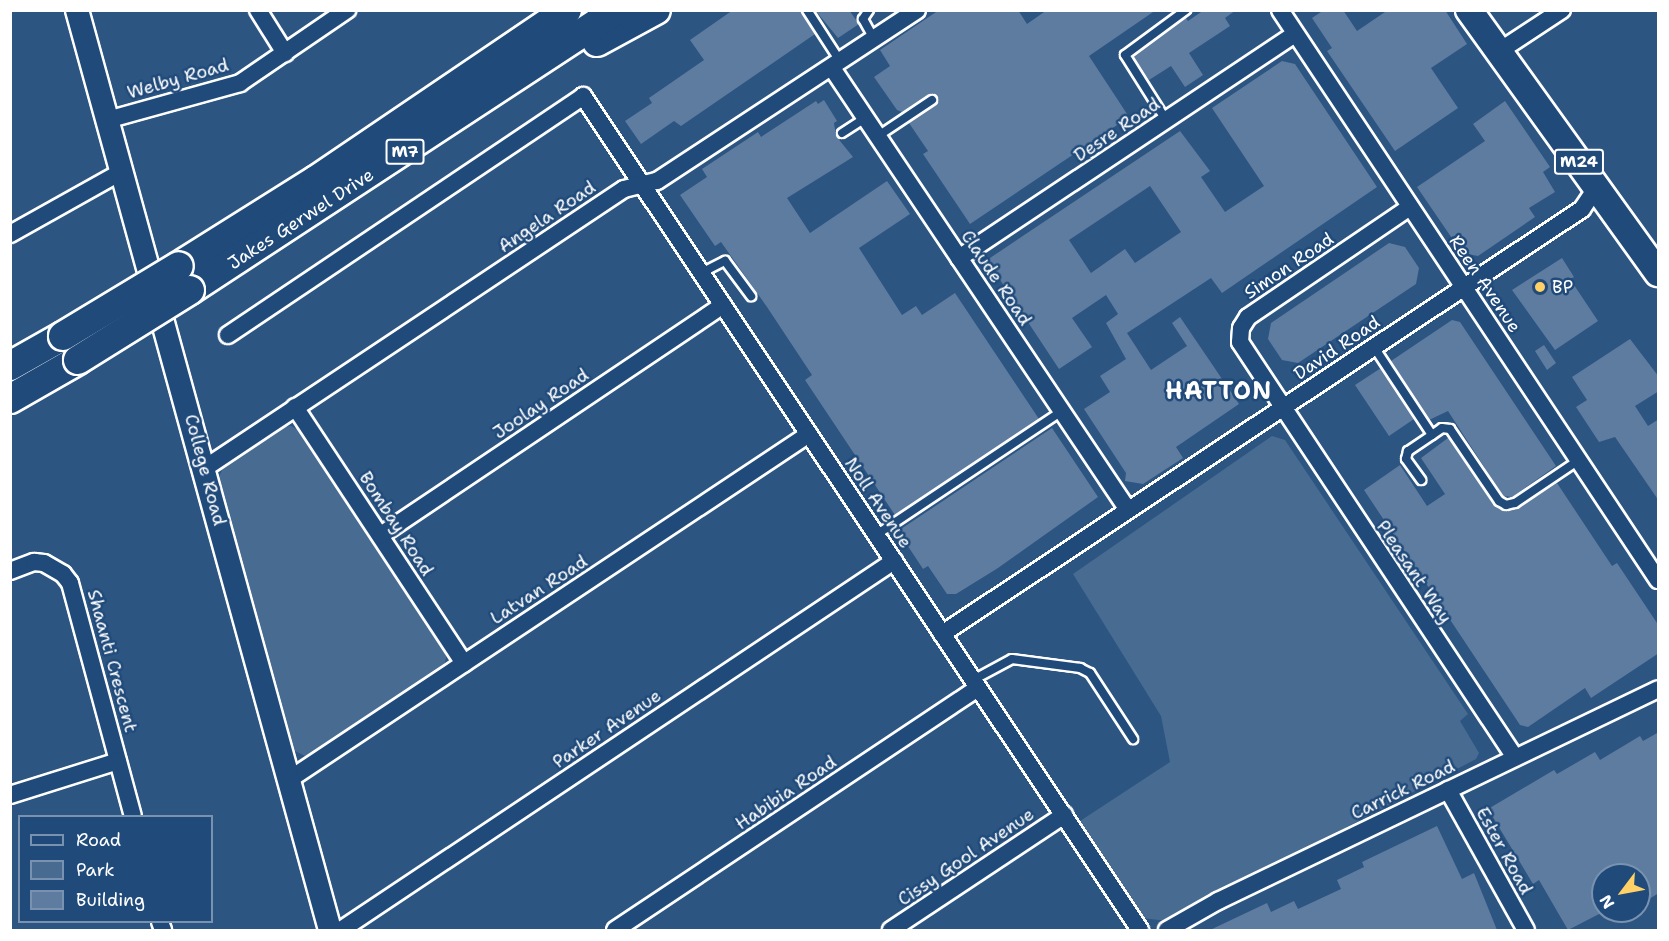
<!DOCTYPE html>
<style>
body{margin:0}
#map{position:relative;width:1669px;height:941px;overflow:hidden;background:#2c5582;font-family:"Shantell Sans",sans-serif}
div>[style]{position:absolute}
.green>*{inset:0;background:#486b92}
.building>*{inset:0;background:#5e7c9f}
.roads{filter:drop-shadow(2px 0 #fff) drop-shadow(-2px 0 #fff) drop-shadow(0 2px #fff) drop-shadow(0 -2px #fff)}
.lane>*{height:8px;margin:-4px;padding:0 4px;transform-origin:4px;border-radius:4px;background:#1f4a7a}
.street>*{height:16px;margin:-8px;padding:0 8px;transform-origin:8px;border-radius:8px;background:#1f4a7a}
.secondary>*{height:22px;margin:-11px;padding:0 11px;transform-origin:11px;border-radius:11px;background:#1f4a7a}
.primary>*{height:26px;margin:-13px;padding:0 13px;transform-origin:13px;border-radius:13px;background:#1f4a7a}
.highway>*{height:28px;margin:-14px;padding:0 14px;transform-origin:14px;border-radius:14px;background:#1f4a7a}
.bridges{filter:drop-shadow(2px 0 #fff) drop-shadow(-2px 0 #fff) drop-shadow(0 2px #fff) drop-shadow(0 -2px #fff)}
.highway-bridge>*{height:28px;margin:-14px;padding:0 14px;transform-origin:14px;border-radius:14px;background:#1f4a7a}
.dots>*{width:16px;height:16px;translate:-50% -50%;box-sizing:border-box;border:3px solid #1f4a7a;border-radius:50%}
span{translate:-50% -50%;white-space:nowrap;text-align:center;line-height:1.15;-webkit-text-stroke:5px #1f4a7a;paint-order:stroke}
.shield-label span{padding:2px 4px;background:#1f4a7a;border:2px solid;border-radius:4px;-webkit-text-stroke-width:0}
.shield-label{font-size:16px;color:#fff;font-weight:700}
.street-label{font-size:18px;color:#fff}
.poi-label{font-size:18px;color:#fff}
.left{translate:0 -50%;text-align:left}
.district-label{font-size:24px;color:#fff;font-weight:700;letter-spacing:1.5px}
.frame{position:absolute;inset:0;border:12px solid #fff;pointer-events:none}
.legend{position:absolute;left:18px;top:815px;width:195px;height:108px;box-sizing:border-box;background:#1f4a7a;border:2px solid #7992af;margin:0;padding:8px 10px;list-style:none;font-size:18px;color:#fff}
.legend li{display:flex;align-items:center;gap:12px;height:30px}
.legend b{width:30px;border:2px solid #7992af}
.north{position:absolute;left:1591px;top:863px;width:60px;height:60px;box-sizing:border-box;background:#1f4a7a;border:2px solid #7992af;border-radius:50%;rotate:238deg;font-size:16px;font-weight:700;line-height:24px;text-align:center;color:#fff}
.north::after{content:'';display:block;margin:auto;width:21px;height:27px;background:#ffd166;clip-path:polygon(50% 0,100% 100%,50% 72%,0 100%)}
</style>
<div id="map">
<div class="green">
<i style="clip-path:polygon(291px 426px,301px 431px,448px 650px,443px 670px,307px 757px,291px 749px,217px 482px,224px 465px,278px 428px)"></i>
<i style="clip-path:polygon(1272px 436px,1285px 440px,1468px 714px,1460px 721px,1479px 753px,1476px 759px,1168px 921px,1141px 918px,1077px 823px,1170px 762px,1161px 716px,1073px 574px)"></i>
</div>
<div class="building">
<i style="clip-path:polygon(733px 10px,801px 10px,815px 34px,681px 126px,674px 121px,641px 144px,625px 121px,652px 103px,649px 98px,704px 60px,690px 40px)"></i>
<i style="clip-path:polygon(815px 10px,849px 10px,859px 24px,838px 38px)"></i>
<i style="clip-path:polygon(939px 10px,1018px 10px,1027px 24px,1047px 10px,1156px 10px,1089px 56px,1129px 117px,970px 224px,923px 154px,928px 151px,909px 123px,936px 105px,938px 97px,929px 94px,902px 112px,897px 110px,874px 77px,890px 66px,880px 50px)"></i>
<i style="clip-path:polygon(1204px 10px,1236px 10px,1225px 18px,1230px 26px,1189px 53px,1203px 75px,1185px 87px,1171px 66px,1149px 80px,1134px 57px,1186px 18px,1188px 21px)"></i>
<i style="clip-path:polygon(1324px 10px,1343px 10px,1357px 31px,1388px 10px,1445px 10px,1467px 44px,1431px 68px,1458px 108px,1395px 151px,1327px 51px,1332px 48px,1312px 18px)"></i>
<i style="clip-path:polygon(evenodd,1282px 61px,1295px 64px,1377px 187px,1222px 293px,1211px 278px,1127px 333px,1151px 370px,1187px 346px,1172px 323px,1180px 317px,1239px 404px,1176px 447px,1183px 458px,1143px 484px,1125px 481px,1126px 473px,1084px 409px,1110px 392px,1100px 376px,1126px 359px,1106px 323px,1118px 314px,1106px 295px,1072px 318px,1092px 347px,1059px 369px,987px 260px,1180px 131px,1210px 171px,1201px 177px,1225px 212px,1264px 186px,1212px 108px,1282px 61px,1150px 186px,1181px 232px,1135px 263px,1125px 249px,1091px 273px,1069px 240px,1150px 186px)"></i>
<i style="clip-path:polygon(824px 100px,837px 121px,834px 123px,836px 136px,853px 157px,787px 198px,810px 233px,887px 181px,910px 214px,859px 248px,902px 315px,916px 306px,922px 315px,955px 293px,1039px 419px,895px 515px,805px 380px,812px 375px,767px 307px,721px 242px,715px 246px,680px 195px,707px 177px,702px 169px,758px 132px,761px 137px,816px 101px,818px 104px)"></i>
<i style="clip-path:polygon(1505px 101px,1550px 167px,1543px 172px,1555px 192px,1529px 208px,1535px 217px,1478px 256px,1462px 253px,1417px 187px,1485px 141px,1473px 124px)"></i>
<i style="clip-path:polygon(1389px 243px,1405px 247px,1419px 268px,1416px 284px,1298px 363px,1282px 360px,1268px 339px,1271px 323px)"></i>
<i style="clip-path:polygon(1562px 258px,1574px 277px,1570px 279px,1598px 321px,1555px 350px,1512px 290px)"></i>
<i style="clip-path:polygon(1452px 320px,1460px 322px,1556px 466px,1512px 497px,1503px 496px,1448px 411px,1429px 420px,1391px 361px)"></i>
<i style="clip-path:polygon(1630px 339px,1659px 377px,1659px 391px,1635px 406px,1648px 426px,1659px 419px,1659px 501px,1615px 437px,1599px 442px,1576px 407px,1587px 400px,1572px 377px)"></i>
<i style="clip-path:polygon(1544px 345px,1556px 363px,1547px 370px,1535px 351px)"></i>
<i style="clip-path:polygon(1381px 368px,1414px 419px,1389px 436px,1355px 385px)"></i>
<i style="clip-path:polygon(1052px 428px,1098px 497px,998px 568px,956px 594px,947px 594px,928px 566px,923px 569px,898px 531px)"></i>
<i style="clip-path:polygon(1448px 438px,1494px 505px,1503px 511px,1518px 508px,1557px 483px,1612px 566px,1617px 563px,1659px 626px,1659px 653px,1591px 698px,1585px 688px,1528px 727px,1520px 725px,1364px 490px,1400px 465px,1427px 506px,1445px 494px,1421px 458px)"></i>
<i style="clip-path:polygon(1659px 732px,1659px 893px,1639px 905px,1639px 875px,1603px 875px,1603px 912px,1568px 930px,1539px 880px,1533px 884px,1488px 809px,1554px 770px,1557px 774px,1595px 752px,1600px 760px,1640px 736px,1643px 741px)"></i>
<i style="clip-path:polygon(1437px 826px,1462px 879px,1474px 873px,1497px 930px,1210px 930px,1267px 903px,1271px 912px,1294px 901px,1298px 909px,1341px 889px,1337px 880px,1364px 867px,1362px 862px)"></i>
</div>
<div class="roads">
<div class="lane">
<i style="left:807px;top:10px;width:61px;rotate:57.1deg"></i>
<i style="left:869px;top:10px;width:11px;rotate:124deg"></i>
<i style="left:863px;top:19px;width:23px;rotate:61deg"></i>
<i style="left:1166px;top:120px;width:77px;rotate:-122.2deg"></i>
<i style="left:1125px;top:55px;width:76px;rotate:-36.4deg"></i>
<i style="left:842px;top:133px;width:27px;rotate:-33deg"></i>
<i style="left:878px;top:136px;width:65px;rotate:-33.7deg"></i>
<i style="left:701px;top:273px;width:27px;rotate:-27deg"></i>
<i style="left:725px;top:261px;width:44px;rotate:53.4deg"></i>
<i style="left:1374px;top:347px;width:105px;rotate:56.6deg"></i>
<i style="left:1432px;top:435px;width:29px;rotate:146deg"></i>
<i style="left:1408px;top:451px;width:8px;rotate:104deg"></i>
<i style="left:1406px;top:459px;width:26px;rotate:54deg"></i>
<i style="left:1432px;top:435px;width:12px;rotate:-35deg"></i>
<i style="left:1442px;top:428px;width:8px;rotate:7deg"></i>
<i style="left:1450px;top:429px;width:87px;rotate:55.8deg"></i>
<i style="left:1499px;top:501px;width:8px;rotate:30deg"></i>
<i style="left:1506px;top:505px;width:9px;rotate:-13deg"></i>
<i style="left:1515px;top:503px;width:77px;rotate:-33.9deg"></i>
<i style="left:876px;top:535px;width:224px;rotate:-33.7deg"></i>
<i style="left:973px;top:680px;width:44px;rotate:-28.3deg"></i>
<i style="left:1012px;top:659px;width:69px;rotate:7.5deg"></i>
<i style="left:1080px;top:668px;width:11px;rotate:27deg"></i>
<i style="left:1090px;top:673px;width:79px;rotate:56.9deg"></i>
</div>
<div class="street">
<i style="left:258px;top:10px;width:51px;rotate:57.9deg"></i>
<i style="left:1280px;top:10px;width:684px;rotate:56.45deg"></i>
<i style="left:1501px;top:50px;width:73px;rotate:-33.3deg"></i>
<i style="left:832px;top:68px;width:532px;rotate:56.19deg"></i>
<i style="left:107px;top:120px;width:138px;rotate:-15.5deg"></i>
<i style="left:240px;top:83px;width:130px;rotate:-34.3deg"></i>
<i style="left:1410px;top:207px;width:196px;rotate:145.8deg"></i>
<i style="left:1248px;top:317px;width:13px;rotate:122deg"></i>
<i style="left:1241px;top:328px;width:14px;rotate:94deg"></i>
<i style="left:1240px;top:342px;width:498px;rotate:56.5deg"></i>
<i style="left:10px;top:234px;width:127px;rotate:-29.2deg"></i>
<i style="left:959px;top:258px;width:404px;rotate:-33.7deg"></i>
<i style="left:228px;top:335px;width:428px;rotate:-33.9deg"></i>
<i style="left:583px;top:96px;width:1003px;rotate:56.26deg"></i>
<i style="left:295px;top:407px;width:307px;rotate:56.6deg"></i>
<i style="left:205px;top:468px;width:503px;rotate:-33.66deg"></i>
<i style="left:624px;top:189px;width:34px;rotate:-14deg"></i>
<i style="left:657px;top:181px;width:311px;rotate:-33.3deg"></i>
<i style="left:381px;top:535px;width:412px;rotate:-33.9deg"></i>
<i style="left:10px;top:571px;width:26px;rotate:-21deg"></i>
<i style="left:34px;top:562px;width:10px;rotate:6deg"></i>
<i style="left:44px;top:563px;width:22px;rotate:30deg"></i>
<i style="left:63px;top:574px;width:11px;rotate:52deg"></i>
<i style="left:70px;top:583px;width:241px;rotate:74.9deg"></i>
<i style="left:942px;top:634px;width:768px;rotate:-33.59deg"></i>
<i style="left:1582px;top:209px;width:27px;rotate:-56deg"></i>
<i style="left:290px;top:779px;width:623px;rotate:-33.61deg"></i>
<i style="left:1448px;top:790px;width:160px;rotate:60.9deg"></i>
<i style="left:10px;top:795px;width:113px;rotate:-17.5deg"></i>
<i style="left:160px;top:922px;width:9px;rotate:69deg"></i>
<i style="left:341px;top:930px;width:665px;rotate:-33.71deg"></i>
<i style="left:615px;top:930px;width:436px;rotate:-33.7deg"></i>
<i style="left:891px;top:930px;width:208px;rotate:-33.6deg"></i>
<i style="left:1167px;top:930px;width:59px;rotate:-29.6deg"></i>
<i style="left:1218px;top:901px;width:488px;rotate:-25.7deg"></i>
</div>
<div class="secondary">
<i style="left:77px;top:10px;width:954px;rotate:74.62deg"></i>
</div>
<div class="primary">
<i style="left:1469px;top:10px;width:324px;rotate:54.3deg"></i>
</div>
<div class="highway">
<i style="left:597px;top:42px;width:67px;rotate:-28.5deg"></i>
<i style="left:179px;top:266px;width:162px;rotate:-32.1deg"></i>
<i style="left:316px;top:180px;width:303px;rotate:-34.1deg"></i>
<i style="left:190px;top:290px;width:511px;rotate:-33.25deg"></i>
<i style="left:10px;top:366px;width:61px;rotate:-29.5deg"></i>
<i style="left:10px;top:399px;width:78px;rotate:-29.8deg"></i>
</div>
</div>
<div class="bridges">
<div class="highway-bridge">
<i style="left:63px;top:336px;width:135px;rotate:-31.1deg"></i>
<i style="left:78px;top:360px;width:132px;rotate:-32deg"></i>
</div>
</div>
<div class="dots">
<i style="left:1540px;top:287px;background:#ffd166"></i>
</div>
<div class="shield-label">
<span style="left:405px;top:152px">M7</span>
<span style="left:1579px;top:162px">M24</span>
</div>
<div class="street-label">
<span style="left:178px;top:79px;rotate:-16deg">Welby Road</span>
<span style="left:1117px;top:130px;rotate:-34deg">Desre Road</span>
<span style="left:547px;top:217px;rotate:-34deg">Angela Road</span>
<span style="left:301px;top:219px;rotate:-33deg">Jakes Gerwel Drive</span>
<span style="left:1289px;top:266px;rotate:-34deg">Simon Road</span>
<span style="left:996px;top:278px;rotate:56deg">Claude Road</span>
<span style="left:1485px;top:284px;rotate:56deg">Reen Avenue</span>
<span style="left:1337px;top:348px;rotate:-34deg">David Road</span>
<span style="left:541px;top:404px;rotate:-34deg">Joolay Road</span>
<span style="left:205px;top:470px;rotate:75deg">College Road</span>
<span style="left:878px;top:503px;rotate:56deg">Noll Avenue</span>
<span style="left:396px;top:524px;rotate:57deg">Bombay Road</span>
<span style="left:1414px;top:572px;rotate:56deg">Pleasant Way</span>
<span style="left:539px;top:590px;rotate:-33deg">Latvan Road</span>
<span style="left:112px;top:661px;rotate:75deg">Shaanti Crescent</span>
<span style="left:607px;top:729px;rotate:-34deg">Parker Avenue</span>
<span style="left:1403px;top:790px;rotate:-26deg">Carrick Road</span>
<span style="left:786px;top:793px;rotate:-34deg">Habibia Road</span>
<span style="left:1504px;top:851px;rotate:61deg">Ester Road</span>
<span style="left:966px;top:857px;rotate:-34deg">Cissy Gool Avenue</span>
</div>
<div class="poi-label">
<span class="left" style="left:1552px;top:287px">BP</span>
</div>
<div class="district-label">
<span style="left:1219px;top:392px">HATTON</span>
</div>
<div class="frame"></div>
<ul class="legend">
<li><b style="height:8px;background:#1f4a7a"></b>Road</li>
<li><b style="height:16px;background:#486b92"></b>Park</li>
<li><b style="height:16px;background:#5e7c9f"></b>Building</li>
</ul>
<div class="north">N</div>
</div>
